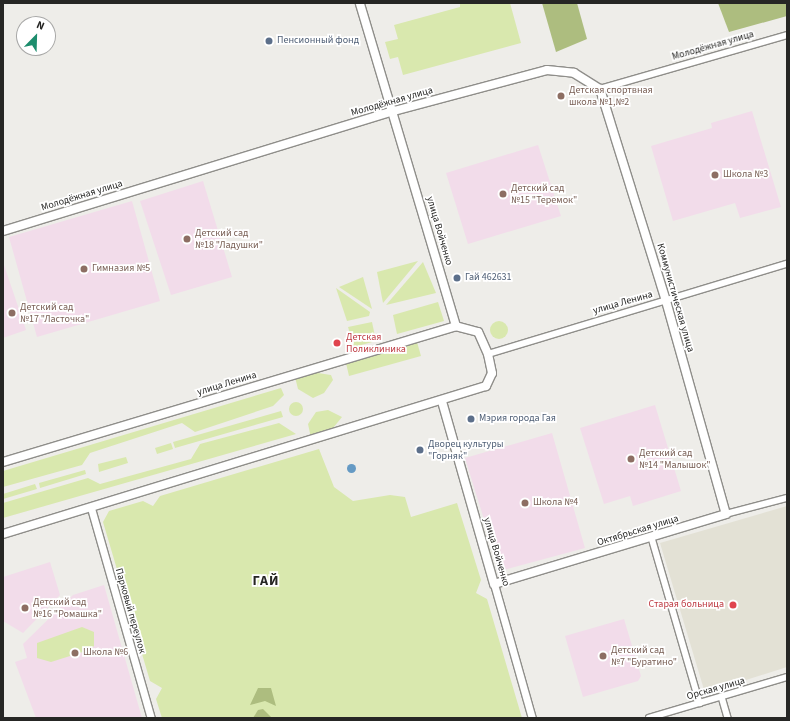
<!DOCTYPE html>
<meta charset="utf-8">
<style>
body{margin:0}
#map{position:relative;width:790px;height:721px;overflow:hidden;background:#eeede9;font-family:"Source Sans 3",sans-serif}
div>[style]{position:absolute}
.built>*{inset:0;background:#e3e1d5}
.education>*{inset:0;background:#f2dcea}
.green>*{inset:0;background:#d9e8ae}
.round{border-radius:50%}
.forest>*{inset:0;background:#adbd7f}
.water>*{inset:0;background:#659ac4}
.roads{filter:drop-shadow(1px 0 #8f8e8a) drop-shadow(-1px 0 #8f8e8a) drop-shadow(0 1px #8f8e8a) drop-shadow(0 -1px #8f8e8a)}
.minor>*{height:5.5px;margin:-2.75px;padding:0 2.75px;transform-origin:2.75px;border-radius:2.75px;background:#fff}
.tertiary>*{height:7px;margin:-3.5px;padding:0 3.5px;transform-origin:3.5px;border-radius:3.5px;background:#fff}
.secondary>*{height:8px;margin:-4px;padding:0 4px;transform-origin:4px;border-radius:4px;background:#fff}
.dots>*{width:11px;height:11px;translate:-50% -50%;box-sizing:border-box;border:2px solid #fff;border-radius:50%}
span{translate:-50% -50%;white-space:nowrap;text-align:center;line-height:1.15;-webkit-text-stroke:3.5px #fff;paint-order:stroke}
.service-label{font-size:10px;color:#4e5e75}
.left{translate:0 -50%;text-align:left}
.street-label{font-size:10px;color:#262624}
.education-label{font-size:10px;color:#785e54}
.health-label{font-size:10px;color:#be3a42}
.right{translate:-100% -50%;text-align:right}
.district-label{font-size:14px;color:#262624;font-weight:700;letter-spacing:1px}
.frame{position:absolute;inset:0;border:4px solid #262624;pointer-events:none}
.north{position:absolute;left:16px;top:16px;width:40px;height:40px;box-sizing:border-box;background:#fff;border:1px solid #a8a8a7;border-radius:50%;rotate:23deg;font-size:11px;font-weight:700;line-height:16px;text-align:center;color:#262624}
.north::after{content:'';display:block;margin:auto;width:14px;height:18px;background:#1d8d6d;clip-path:polygon(50% 0,100% 100%,50% 72%,0 100%)}
</style>
<div id="map">
<div class="built">
<i style="clip-path:polygon(787px 506px,787px 667px,705px 693px,660px 543px)"></i>
</div>
<div class="education">
<i style="clip-path:polygon(752px 111px,781px 207px,740px 218px,735px 203px,673px 221px,651px 146px,712px 128px,711px 123px)"></i>
<i style="clip-path:polygon(538px 145px,561px 216px,468px 244px,446px 173px)"></i>
<i style="clip-path:polygon(203px 181px,232px 277px,171px 295px,140px 201px)"></i>
<i style="clip-path:polygon(132px 201px,160px 301px,37px 337px,9px 237px)"></i>
<i style="clip-path:polygon(3px 262px,26px 330px,3px 338px)"></i>
<i style="clip-path:polygon(655px 405px,681px 491px,633px 506px,630px 496px,604px 504px,580px 428px)"></i>
<i style="clip-path:polygon(552px 433px,585px 548px,500px 571px,465px 458px)"></i>
<i style="clip-path:polygon(50px 562px,60px 595px,23px 633px,3px 621px,3px 577px)"></i>
<i style="clip-path:polygon(104px 585px,142px 718px,36px 718px,15px 662px,27px 658px,23px 644px,73px 595px)"></i>
<i style="clip-path:polygon(624px 619px,641px 676px,638px 681px,583px 697px,565px 636px)"></i>
</div>
<div class="green">
<i style="clip-path:polygon(460px 3px,510px 3px,521px 43px,403px 75px,398px 57px,390px 59px,385px 42px,398px 39px,394px 25px,460px 7px)"></i>
<i style="clip-path:polygon(418px 261px,383px 303px,377px 272px)"></i>
<i style="clip-path:polygon(423px 262px,436px 293px,386px 305px)"></i>
<i style="clip-path:polygon(363px 277px,372px 309px,339px 287px)"></i>
<i style="clip-path:polygon(336px 288px,370px 312px,369px 316px,347px 321px)"></i>
<i style="clip-path:polygon(438px 302px,444px 321px,397px 334px,393px 315px)"></i>
<i class="round" style="left:490px;top:321px;width:18px;height:18px"></i>
<i style="clip-path:polygon(372px 322px,376px 341px,354px 347px,348px 327px)"></i>
<i style="clip-path:polygon(417px 342px,421px 356px,349px 376px,346px 363px)"></i>
<i style="clip-path:polygon(311px 372px,331px 375px,333px 380px,324px 393px,313px 398px,298px 389px,295px 377px)"></i>
<i style="clip-path:polygon(281px 388px,284px 395px,273px 406px,195px 432px,182px 423px,90px 453px,82px 465px,3px 487px,3px 471px)"></i>
<i class="round" style="left:289px;top:402px;width:14px;height:14px"></i>
<i style="clip-path:polygon(328px 410px,342px 417px,329px 433px,311px 438px,308px 424px,316px 412px)"></i>
<i style="clip-path:polygon(281px 411px,283px 417px,175px 448px,173px 442px)"></i>
<i style="clip-path:polygon(279px 423px,296px 434px,3px 518px,3px 503px,88px 478px,100px 484px,191px 459px,200px 444px)"></i>
<i style="clip-path:polygon(171px 443px,173px 449px,157px 454px,155px 448px)"></i>
<i style="clip-path:polygon(319px 449px,334px 487px,353px 501px,390px 495px,405px 497px,411px 517px,457px 503px,481px 580px,476px 593px,487px 599px,522px 718px,162px 718px,156px 699px,162px 688px,150px 681px,103px 522px,109px 511px,143px 501px,153px 506px,160px 496px)"></i>
<i style="clip-path:polygon(126px 457px,128px 463px,99px 472px,98px 464px)"></i>
<i style="clip-path:polygon(85px 470px,86px 474px,40px 488px,39px 483px)"></i>
<i style="clip-path:polygon(35px 484px,37px 489px,3px 499px,3px 494px)"></i>
<i style="clip-path:polygon(82px 627px,94px 632px,94px 646px,89px 650px,51px 662px,37px 658px,37px 643px)"></i>
</div>
<div class="forest">
<i style="clip-path:polygon(542px 3px,577px 3px,587px 39px,556px 52px)"></i>
<i style="clip-path:polygon(718px 3px,787px 3px,787px 16px,729px 32px)"></i>
<i style="clip-path:polygon(258px 688px,271px 688px,276px 706px,265px 701px,250px 705px)"></i>
<i style="clip-path:polygon(263px 709px,272px 718px,253px 718px,258px 710px)"></i>
</div>
<div class="water">
<i class="round" style="left:346.5px;top:463.5px;width:9px;height:9px"></i>
</div>
<div class="roads">
<div class="minor">
<i style="left:600px;top:89px;width:195px;rotate:-16.1deg"></i>
<i style="left:488px;top:354px;width:312px;rotate:-16.8deg"></i>
<i style="left:726px;top:514px;width:63px;rotate:-14.7deg"></i>
<i style="left:652px;top:538px;width:172px;rotate:73.8deg"></i>
<i style="left:722px;top:697px;width:22px;rotate:74deg"></i>
<i style="left:649px;top:718px;width:144px;rotate:-16.5deg"></i>
</div>
<div class="tertiary">
<i style="left:91px;top:508px;width:218px;rotate:74.1deg"></i>
<i style="left:494px;top:584px;width:139px;rotate:74.2deg"></i>
</div>
<div class="secondary">
<i style="left:3px;top:231px;width:409px;rotate:-17.1deg"></i>
<i style="left:394px;top:111px;width:158px;rotate:-15deg"></i>
<i style="left:547px;top:70px;width:27px;rotate:6deg"></i>
<i style="left:574px;top:73px;width:31px;rotate:32deg"></i>
<i style="left:600px;top:89px;width:222px;rotate:72.7deg"></i>
<i style="left:666px;top:301px;width:221px;rotate:74.3deg"></i>
<i style="left:726px;top:514px;width:242px;rotate:163.2deg"></i>
<i style="left:494px;top:584px;width:189px;rotate:-105.9deg"></i>
<i style="left:3px;top:462px;width:473px;rotate:-16.7deg"></i>
<i style="left:3px;top:534px;width:505px;rotate:-17.04deg"></i>
<i style="left:486px;top:386px;width:14px;rotate:-65deg"></i>
<i style="left:492px;top:373px;width:19px;rotate:-102deg"></i>
<i style="left:488px;top:354px;width:24px;rotate:-114deg"></i>
<i style="left:478px;top:332px;width:23px;rotate:-165deg"></i>
<i style="left:456px;top:326px;width:337px;rotate:-106.6deg"></i>
</div>
</div>
<div class="dots">
<i style="left:269px;top:41px;background:#5c6f8a"></i>
<i style="left:561px;top:96px;background:#8d6e63"></i>
<i style="left:715px;top:175px;background:#8d6e63"></i>
<i style="left:503px;top:194px;background:#8d6e63"></i>
<i style="left:187px;top:239px;background:#8d6e63"></i>
<i style="left:84px;top:269px;background:#8d6e63"></i>
<i style="left:457px;top:278px;background:#5c6f8a"></i>
<i style="left:12px;top:313px;background:#8d6e63"></i>
<i style="left:337px;top:343px;background:#e0444e"></i>
<i style="left:471px;top:419px;background:#5c6f8a"></i>
<i style="left:420px;top:450px;background:#5c6f8a"></i>
<i style="left:631px;top:459px;background:#8d6e63"></i>
<i style="left:525px;top:503px;background:#8d6e63"></i>
<i style="left:733px;top:605px;background:#e0444e"></i>
<i style="left:25px;top:608px;background:#8d6e63"></i>
<i style="left:75px;top:653px;background:#8d6e63"></i>
<i style="left:603px;top:656px;background:#8d6e63"></i>
</div>
<div class="service-label">
<span class="left" style="left:277px;top:41px">Пенсионный фонд</span>
<span class="left" style="left:465px;top:278px">Гай 462631</span>
<span class="left" style="left:479px;top:419px">Мэрия города Гая</span>
<span class="left" style="left:428px;top:450px">Дворец культуры<br>"Горняк"</span>
</div>
<div class="street-label">
<span style="left:713px;top:46px;rotate:-16deg">Молодёжная улица</span>
<span style="left:392px;top:102px;rotate:-16deg">Молодёжная улица</span>
<span style="left:82px;top:196px;rotate:-17deg">Молодёжная улица</span>
<span style="left:439px;top:231px;rotate:74deg">улица Войченко</span>
<span style="left:675px;top:298px;rotate:74deg">Коммунистическая улица</span>
<span style="left:623px;top:303px;rotate:-16deg">улица Ленина</span>
<span style="left:227px;top:384px;rotate:-17deg">улица Ленина</span>
<span style="left:638px;top:531px;rotate:-17deg">Октябрьская улица</span>
<span style="left:496px;top:552px;rotate:74deg">улица Войченко</span>
<span style="left:130px;top:611px;rotate:74deg">Парковый переулок</span>
<span style="left:716px;top:689px;rotate:-16deg">Орская улица</span>
</div>
<div class="education-label">
<span class="left" style="left:569px;top:96px">Детская спортвная<br>школа №1,№2</span>
<span class="left" style="left:723px;top:175px">Школа №3</span>
<span class="left" style="left:511px;top:194px">Детский сад<br>№15 "Теремок"</span>
<span class="left" style="left:195px;top:239px">Детский сад<br>№18 "Ладушки"</span>
<span class="left" style="left:92px;top:269px">Гимназия №5</span>
<span class="left" style="left:20px;top:313px">Детский сад<br>№17 "Ласточка"</span>
<span class="left" style="left:639px;top:459px">Детский сад<br>№14 "Малышок"</span>
<span class="left" style="left:533px;top:503px">Школа №4</span>
<span class="left" style="left:33px;top:608px">Детский сад<br>№16 "Ромашка"</span>
<span class="left" style="left:611px;top:656px">Детский сад<br>№7 "Буратино"</span>
<span class="left" style="left:83px;top:653px">Школа №6</span>
</div>
<div class="health-label">
<span class="left" style="left:346px;top:343px">Детская<br>Поликлиника</span>
<span class="right" style="left:724px;top:605px">Старая больница</span>
</div>
<div class="district-label">
<span style="left:266px;top:581px">ГАЙ</span>
</div>
<div class="frame"></div>
<div class="north">N</div>
</div>
